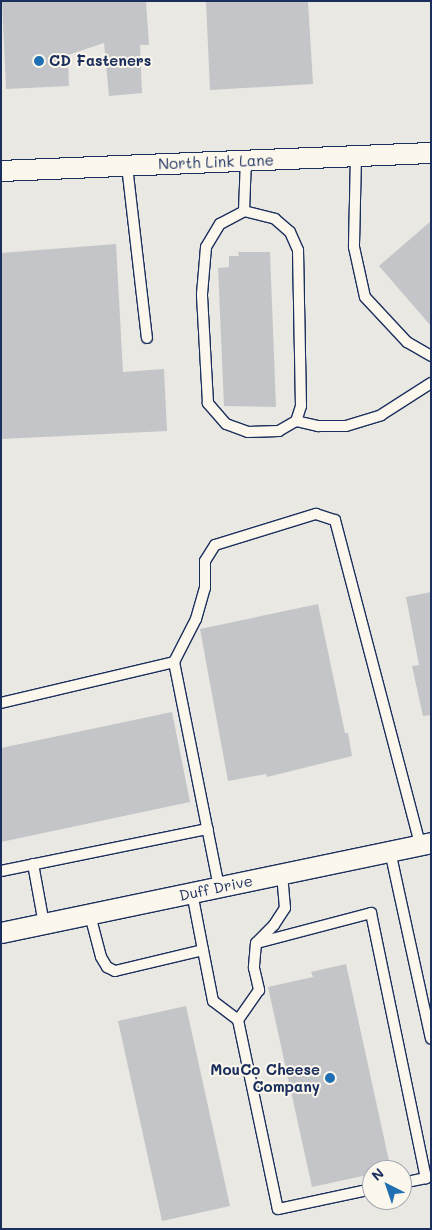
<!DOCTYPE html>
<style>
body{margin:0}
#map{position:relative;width:432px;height:1230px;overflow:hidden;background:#fbf7ec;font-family:Mali,sans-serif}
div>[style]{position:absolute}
.built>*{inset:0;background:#eae8e2}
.building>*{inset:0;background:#c3c5c9}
.roads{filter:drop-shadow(1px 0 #1b2f5e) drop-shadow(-1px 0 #1b2f5e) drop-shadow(0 1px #1b2f5e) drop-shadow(0 -1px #1b2f5e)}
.service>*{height:10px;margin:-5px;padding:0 5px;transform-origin:5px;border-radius:5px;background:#fbf7ec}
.minor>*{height:20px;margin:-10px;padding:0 10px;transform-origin:10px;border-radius:10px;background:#fbf7ec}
.dots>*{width:14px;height:14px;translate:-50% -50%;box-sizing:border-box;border:2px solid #fbf7ec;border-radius:50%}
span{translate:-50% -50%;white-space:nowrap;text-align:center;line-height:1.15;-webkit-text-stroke:4px #fbf7ec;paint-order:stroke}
.poi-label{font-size:15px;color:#1b2f5e;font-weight:700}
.left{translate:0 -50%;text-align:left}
.right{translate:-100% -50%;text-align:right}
.street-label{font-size:15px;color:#1b2f5e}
.frame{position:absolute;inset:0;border:2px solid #1b2f5e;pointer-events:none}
.north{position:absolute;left:362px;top:1160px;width:50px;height:50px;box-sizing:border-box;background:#fbf7ec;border:1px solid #a1a7b3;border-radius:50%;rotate:319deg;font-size:14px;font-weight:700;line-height:20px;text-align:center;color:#1b2f5e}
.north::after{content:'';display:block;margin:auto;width:18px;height:22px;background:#1f6fb2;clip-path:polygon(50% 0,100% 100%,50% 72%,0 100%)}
</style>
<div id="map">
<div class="built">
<i style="clip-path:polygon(evenodd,1px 1px,431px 1px,431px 1229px,1px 1229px,1px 1px,372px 1170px,402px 1170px,402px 1200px,372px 1200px,372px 1170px)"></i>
</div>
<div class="building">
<i style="clip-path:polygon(2px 1px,146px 1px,149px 45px,140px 45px,142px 93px,109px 96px,104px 43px,68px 55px,69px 86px,6px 89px)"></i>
<i style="clip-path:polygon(206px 1px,308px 1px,313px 84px,210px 90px)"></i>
<i style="clip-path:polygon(431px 221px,431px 326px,379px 266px)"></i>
<i style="clip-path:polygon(116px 244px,123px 372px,164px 369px,167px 431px,1px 439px,1px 253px)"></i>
<i style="clip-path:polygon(238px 252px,270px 252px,276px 407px,224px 406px,218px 268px,229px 267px,229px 256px,239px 256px)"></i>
<i style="clip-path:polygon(431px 592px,431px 715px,423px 716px,412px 666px,419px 665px,406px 597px)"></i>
<i style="clip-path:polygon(318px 604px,345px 733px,348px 733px,352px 756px,267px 777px,266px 774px,228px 781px,200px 629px)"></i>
<i style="clip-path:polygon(172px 712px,190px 802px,1px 842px,1px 748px)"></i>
<i style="clip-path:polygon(346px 964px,391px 1170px,372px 1170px,372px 1174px,312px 1187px,268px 987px,313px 977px,311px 972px)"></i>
<i style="clip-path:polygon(186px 1006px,230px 1206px,162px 1221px,118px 1021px)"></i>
</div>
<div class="roads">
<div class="service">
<i style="left:356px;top:156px;width:91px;rotate:91.3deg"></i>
<i style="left:354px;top:247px;width:51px;rotate:77.6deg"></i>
<i style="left:365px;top:297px;width:62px;rotate:47deg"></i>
<i style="left:407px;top:342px;width:28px;rotate:30deg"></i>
<i style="left:127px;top:166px;width:173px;rotate:83.4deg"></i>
<i style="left:244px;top:211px;width:32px;rotate:14deg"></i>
<i style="left:275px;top:219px;width:20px;rotate:41deg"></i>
<i style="left:290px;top:232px;width:20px;rotate:66deg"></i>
<i style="left:298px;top:250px;width:156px;rotate:88.9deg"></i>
<i style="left:301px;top:406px;width:16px;rotate:108deg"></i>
<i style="left:296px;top:421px;width:20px;rotate:150deg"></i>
<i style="left:279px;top:431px;width:31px;rotate:178deg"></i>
<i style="left:248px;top:432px;width:23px;rotate:-160deg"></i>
<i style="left:226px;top:424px;width:28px;rotate:-131deg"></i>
<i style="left:208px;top:403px;width:109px;rotate:-93.2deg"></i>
<i style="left:202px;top:294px;width:47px;rotate:-85.1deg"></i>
<i style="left:206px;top:247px;width:27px;rotate:-59deg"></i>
<i style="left:220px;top:224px;width:27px;rotate:-28deg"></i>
<i style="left:244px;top:211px;width:51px;rotate:-87.8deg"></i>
<i style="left:296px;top:421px;width:23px;rotate:13deg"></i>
<i style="left:318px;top:426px;width:28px"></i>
<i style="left:346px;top:426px;width:37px;rotate:-17deg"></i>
<i style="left:381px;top:415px;width:59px;rotate:-32.6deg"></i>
<i style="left:174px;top:662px;width:48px;rotate:-62.9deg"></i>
<i style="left:196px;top:619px;width:32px;rotate:-74deg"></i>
<i style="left:205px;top:588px;width:27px;rotate:-90deg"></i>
<i style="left:205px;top:561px;width:19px;rotate:-58deg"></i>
<i style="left:215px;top:545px;width:106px;rotate:-17.1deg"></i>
<i style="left:316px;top:514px;width:20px;rotate:18deg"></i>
<i style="left:335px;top:520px;width:336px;rotate:75.3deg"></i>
<i style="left:1px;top:703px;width:178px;rotate:-13.3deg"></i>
<i style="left:174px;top:662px;width:229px;rotate:78.7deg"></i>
<i style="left:390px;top:851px;width:192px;rotate:77.7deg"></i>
<i style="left:33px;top:864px;width:61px;rotate:79.6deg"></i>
<i style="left:1px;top:871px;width:211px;rotate:-11.5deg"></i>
<i style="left:282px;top:874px;width:34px;rotate:85deg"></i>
<i style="left:285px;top:908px;width:20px;rotate:123deg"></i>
<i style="left:274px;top:925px;width:25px;rotate:135deg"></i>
<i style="left:256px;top:943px;width:25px;rotate:95deg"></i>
<i style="left:254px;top:968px;width:23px;rotate:77deg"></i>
<i style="left:259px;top:990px;width:37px;rotate:125deg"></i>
<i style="left:238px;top:1020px;width:193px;rotate:78.1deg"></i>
<i style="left:278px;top:1209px;width:96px;rotate:-12deg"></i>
<i style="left:90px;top:915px;width:43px;rotate:75.3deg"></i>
<i style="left:101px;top:957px;width:12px;rotate:59deg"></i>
<i style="left:107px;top:967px;width:9px;rotate:27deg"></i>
<i style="left:115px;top:971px;width:90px;rotate:-13.4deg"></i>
<i style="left:203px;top:950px;width:58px;rotate:-100.9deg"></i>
<i style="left:257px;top:943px;width:118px;rotate:-14.7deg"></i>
<i style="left:371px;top:913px;width:271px;rotate:78.3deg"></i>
<i style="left:426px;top:1178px;width:25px;rotate:168deg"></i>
<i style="left:203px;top:950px;width:52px;rotate:78.9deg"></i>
<i style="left:213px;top:1001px;width:31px;rotate:37deg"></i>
</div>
<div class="minor">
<i style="left:1px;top:171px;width:430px;rotate:-2.4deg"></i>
<i style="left:1px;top:933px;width:439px;rotate:-11.8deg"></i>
</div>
</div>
<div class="dots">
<i style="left:39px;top:61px;background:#1f6fb2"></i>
<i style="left:330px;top:1078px;background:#1f6fb2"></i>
</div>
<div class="poi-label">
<span class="left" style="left:49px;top:61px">CD Fasteners</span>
<span class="right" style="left:320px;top:1078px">MouCo Cheese<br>Company</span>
</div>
<div class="street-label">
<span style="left:216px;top:162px;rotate:-2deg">North Link Lane</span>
<span style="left:216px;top:888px;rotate:-12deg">Duff Drive</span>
</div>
<div class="frame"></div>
<div class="north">N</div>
</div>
